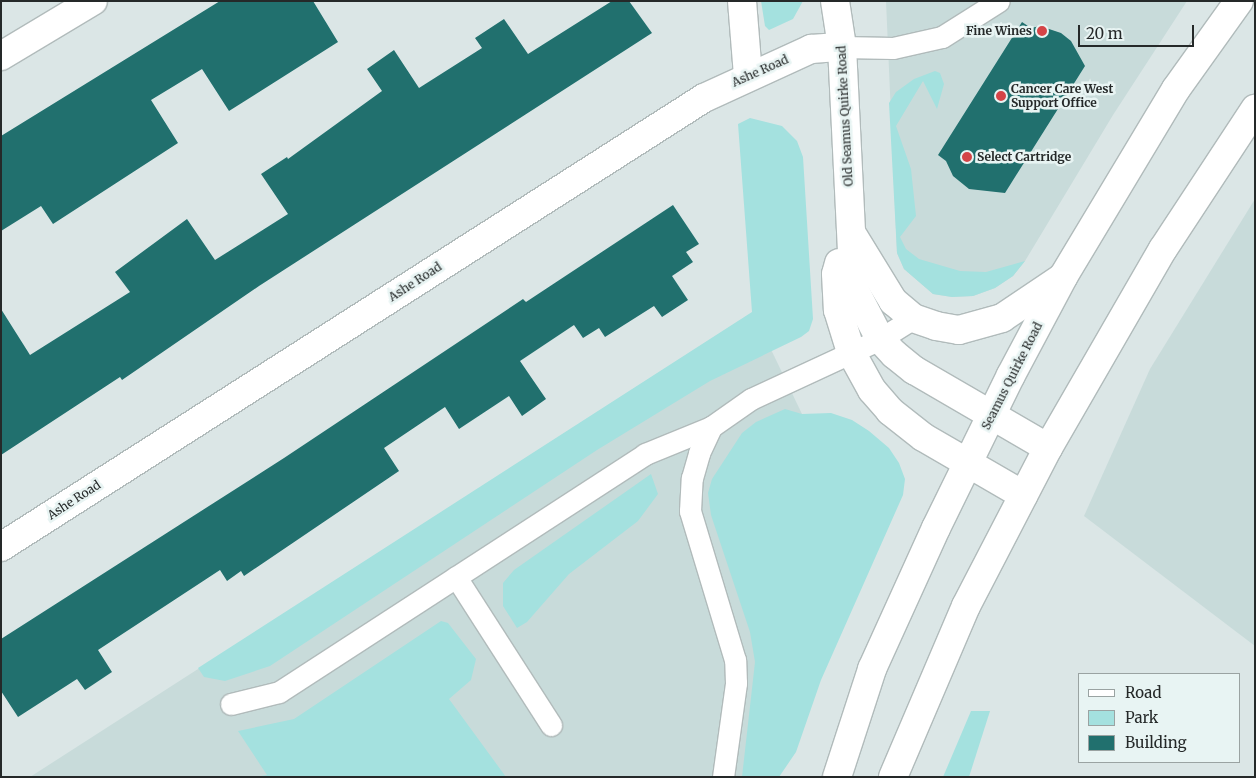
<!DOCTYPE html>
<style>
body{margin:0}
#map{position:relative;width:1256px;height:778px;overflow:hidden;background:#dbe6e6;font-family:Merriweather,serif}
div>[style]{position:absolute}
.built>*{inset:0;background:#c8dbda}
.green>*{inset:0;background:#a4e1df}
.building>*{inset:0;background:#21706e}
.roads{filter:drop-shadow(1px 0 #b1bbbb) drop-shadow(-1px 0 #b1bbbb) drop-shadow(0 1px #b1bbbb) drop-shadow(0 -1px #b1bbbb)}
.service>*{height:21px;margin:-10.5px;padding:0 10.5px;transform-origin:10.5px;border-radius:10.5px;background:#fff}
.minor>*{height:28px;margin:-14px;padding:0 14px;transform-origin:14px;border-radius:14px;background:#fff}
.tertiary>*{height:28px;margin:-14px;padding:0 14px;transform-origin:14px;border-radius:14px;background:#fff}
.secondary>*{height:28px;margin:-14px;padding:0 14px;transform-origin:14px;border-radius:14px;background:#fff}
.dots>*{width:14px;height:14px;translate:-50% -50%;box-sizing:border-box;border:2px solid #e8f4f3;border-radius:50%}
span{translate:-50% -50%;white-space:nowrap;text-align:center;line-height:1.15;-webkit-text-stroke:5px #e8f4f3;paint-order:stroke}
.poi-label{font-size:12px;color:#252929;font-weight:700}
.right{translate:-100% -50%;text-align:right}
.left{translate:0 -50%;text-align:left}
.street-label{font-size:12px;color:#252929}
.frame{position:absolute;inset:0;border:2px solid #252929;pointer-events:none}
.legend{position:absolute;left:1078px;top:673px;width:162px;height:90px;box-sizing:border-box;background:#e8f4f3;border:1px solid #9aa3a2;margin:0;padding:6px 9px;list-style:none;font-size:15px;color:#252929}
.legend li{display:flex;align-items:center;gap:10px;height:25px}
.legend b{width:25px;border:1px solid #9aa3a2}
.scale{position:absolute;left:1078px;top:25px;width:116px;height:22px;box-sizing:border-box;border:2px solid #252929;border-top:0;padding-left:6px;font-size:15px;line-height:18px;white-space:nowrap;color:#252929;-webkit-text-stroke:4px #e8f4f3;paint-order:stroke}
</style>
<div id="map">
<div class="built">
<i style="clip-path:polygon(886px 1px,1187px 1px,1113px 115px,1025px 261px,1013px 276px,995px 288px,973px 296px,952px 297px,933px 294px,904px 269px,897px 253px)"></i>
<i style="clip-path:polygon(1255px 199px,1255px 646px,1084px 516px,1150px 369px)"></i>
<i style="clip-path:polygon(753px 312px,802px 414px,760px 777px,30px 777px)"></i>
</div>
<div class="green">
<i style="clip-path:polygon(761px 1px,803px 1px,793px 19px,769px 30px,765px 26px)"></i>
<i style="clip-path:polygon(935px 71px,940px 73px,944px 84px,937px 109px,923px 81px,896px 126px,911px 169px,916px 216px,900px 237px,906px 249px,919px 259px,960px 271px,986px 272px,1025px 261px,1013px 276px,995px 288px,973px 296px,952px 297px,933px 294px,904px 269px,897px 253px,889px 103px,896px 92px,914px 79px)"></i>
<i style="clip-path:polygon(750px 118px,782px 126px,797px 141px,803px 157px,813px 319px,809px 331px,801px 337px,710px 381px,597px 450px,270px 666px,225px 681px,204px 677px,198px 668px,752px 312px,738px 124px)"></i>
<i style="clip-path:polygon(785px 409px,802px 414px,831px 413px,852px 420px,869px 431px,889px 448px,899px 463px,905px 479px,903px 495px,821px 680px,796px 752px,779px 777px,742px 777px,755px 662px,750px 632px,711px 515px,708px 493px,712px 479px,742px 433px,756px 422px)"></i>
<i style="clip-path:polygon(651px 474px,658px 494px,638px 521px,569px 574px,527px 622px,517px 628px,503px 606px,503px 583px,514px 570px)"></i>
<i style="clip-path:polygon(441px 621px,448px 623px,476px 659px,471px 680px,449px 699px,506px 777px,255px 777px,267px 775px,238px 731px,294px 719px)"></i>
<i style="clip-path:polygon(971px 711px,990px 711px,969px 777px,943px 777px)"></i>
</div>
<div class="building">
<i style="clip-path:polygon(220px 1px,313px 1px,338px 42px,229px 111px,202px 69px,151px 100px,178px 143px,53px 224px,41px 206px,1px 231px,1px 136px)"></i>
<i style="clip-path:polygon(612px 1px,629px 1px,652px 33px,259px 286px,122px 380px,120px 377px,1px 455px,1px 309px,30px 355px,130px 292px,115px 272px,187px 219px,215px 260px,288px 214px,261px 174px,287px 157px,288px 159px,382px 91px,367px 69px,394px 50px,419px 88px,482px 48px,475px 38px,504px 19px,528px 54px)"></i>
<i style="clip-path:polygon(1022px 22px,1031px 28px,1040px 26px,1061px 33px,1071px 41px,1085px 66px,1005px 193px,969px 189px,953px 176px,946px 161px,938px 155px)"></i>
<i style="clip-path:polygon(673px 205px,699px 244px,686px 252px,693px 262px,672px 276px,688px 300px,662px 317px,654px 306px,605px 337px,599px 328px,583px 338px,574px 325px,520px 361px,546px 399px,522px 416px,509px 396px,459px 429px,445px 407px,384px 448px,399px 471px,244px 576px,241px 571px,227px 581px,220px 570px,98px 650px,112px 672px,85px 690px,77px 679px,18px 717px,1px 691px,1px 639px,284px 458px,523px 299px,526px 302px)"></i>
</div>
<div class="roads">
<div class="service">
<i style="left:842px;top:47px;width:51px;rotate:1.1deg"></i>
<i style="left:893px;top:48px;width:50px;rotate:-12.7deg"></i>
<i style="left:942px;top:37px;width:67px;rotate:-32.3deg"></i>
<i style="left:456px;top:577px;width:176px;rotate:57.3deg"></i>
<i style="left:231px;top:704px;width:49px;rotate:-14deg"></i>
<i style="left:279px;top:692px;width:437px;rotate:-33deg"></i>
<i style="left:645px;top:454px;width:71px;rotate:-22.2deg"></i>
<i style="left:723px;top:777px;width:95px;rotate:-82.1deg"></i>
<i style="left:736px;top:683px;width:23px;rotate:-92deg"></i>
<i style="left:735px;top:660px;width:156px;rotate:-106.8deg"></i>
<i style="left:690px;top:511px;width:33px;rotate:-87deg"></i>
<i style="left:692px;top:478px;width:26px;rotate:-74deg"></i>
<i style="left:699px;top:453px;width:29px;rotate:-65deg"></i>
<i style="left:711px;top:427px;width:49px;rotate:-35deg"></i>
<i style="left:751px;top:399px;width:142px;rotate:-24.9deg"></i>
<i style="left:880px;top:339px;width:39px;rotate:-32deg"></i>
</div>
<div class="minor">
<i style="left:742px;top:1px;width:75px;rotate:85.4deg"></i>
<i style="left:1px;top:56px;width:107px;rotate:-30.9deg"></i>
<i style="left:1px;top:547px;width:834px;rotate:-32.57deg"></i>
<i style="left:704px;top:98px;width:118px;rotate:-24.6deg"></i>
<i style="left:811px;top:49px;width:31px;rotate:-4deg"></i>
</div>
<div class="tertiary">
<i style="left:835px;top:1px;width:47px;rotate:81.3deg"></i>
<i style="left:842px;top:47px;width:242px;rotate:87.2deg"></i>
<i style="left:854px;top:289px;width:56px;rotate:62.5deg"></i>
<i style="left:880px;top:339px;width:21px;rotate:47deg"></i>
<i style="left:894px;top:354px;width:26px;rotate:39deg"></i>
<i style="left:914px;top:370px;width:155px;rotate:30.2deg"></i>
<i style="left:852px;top:234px;width:79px;rotate:58.5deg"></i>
<i style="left:893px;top:301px;width:26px;rotate:40deg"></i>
<i style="left:913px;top:318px;width:24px;rotate:19deg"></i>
<i style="left:936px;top:326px;width:23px;rotate:10deg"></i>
<i style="left:959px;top:330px;width:45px;rotate:-15.6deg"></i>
<i style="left:1002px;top:318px;width:73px;rotate:-33.9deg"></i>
<i style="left:839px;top:263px;width:11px;rotate:105deg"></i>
<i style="left:836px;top:274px;width:36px;rotate:87deg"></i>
<i style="left:838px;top:310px;width:44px;rotate:72.8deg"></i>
<i style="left:851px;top:352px;width:43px;rotate:61.1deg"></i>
<i style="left:872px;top:390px;width:28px;rotate:49deg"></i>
<i style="left:890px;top:411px;width:42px;rotate:38.2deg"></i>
<i style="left:923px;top:437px;width:116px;rotate:30.1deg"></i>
</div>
<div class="secondary">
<i style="left:837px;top:777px;width:114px;rotate:-72deg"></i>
<i style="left:872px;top:669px;width:155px;rotate:-65.6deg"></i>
<i style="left:936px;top:528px;width:170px;rotate:-63.9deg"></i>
<i style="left:1011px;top:375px;width:111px;rotate:-62deg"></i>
<i style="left:1063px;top:277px;width:219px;rotate:-59deg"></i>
<i style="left:1176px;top:89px;width:108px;rotate:-54.4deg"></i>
<i style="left:893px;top:777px;width:186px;rotate:-66.9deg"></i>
<i style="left:966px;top:606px;width:178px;rotate:-62.6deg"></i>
<i style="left:1048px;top:448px;width:230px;rotate:-60deg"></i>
<i style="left:1163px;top:249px;width:168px;rotate:-56.7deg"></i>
</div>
</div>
<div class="dots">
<i style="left:1042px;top:31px;background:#d44447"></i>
<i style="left:1001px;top:96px;background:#d44447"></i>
<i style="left:967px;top:157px;background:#d44447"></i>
</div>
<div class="poi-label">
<span class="right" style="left:1032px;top:31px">Fine Wines</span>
<span class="left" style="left:1011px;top:96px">Cancer Care West<br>Support Office</span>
<span class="left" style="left:977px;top:157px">Select Cartridge</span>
</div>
<div class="street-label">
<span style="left:760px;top:71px;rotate:-24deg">Ashe Road</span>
<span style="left:845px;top:116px;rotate:-93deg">Old Seamus Quirke Road</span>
<span style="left:415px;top:282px;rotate:-33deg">Ashe Road</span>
<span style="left:1012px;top:376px;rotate:-63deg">Seamus Quirke Road</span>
<span style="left:74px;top:500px;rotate:-33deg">Ashe Road</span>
</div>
<div class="frame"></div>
<ul class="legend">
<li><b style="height:6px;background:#fff"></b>Road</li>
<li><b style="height:14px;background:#a4e1df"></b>Park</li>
<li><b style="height:14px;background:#21706e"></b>Building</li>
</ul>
<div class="scale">20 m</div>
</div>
